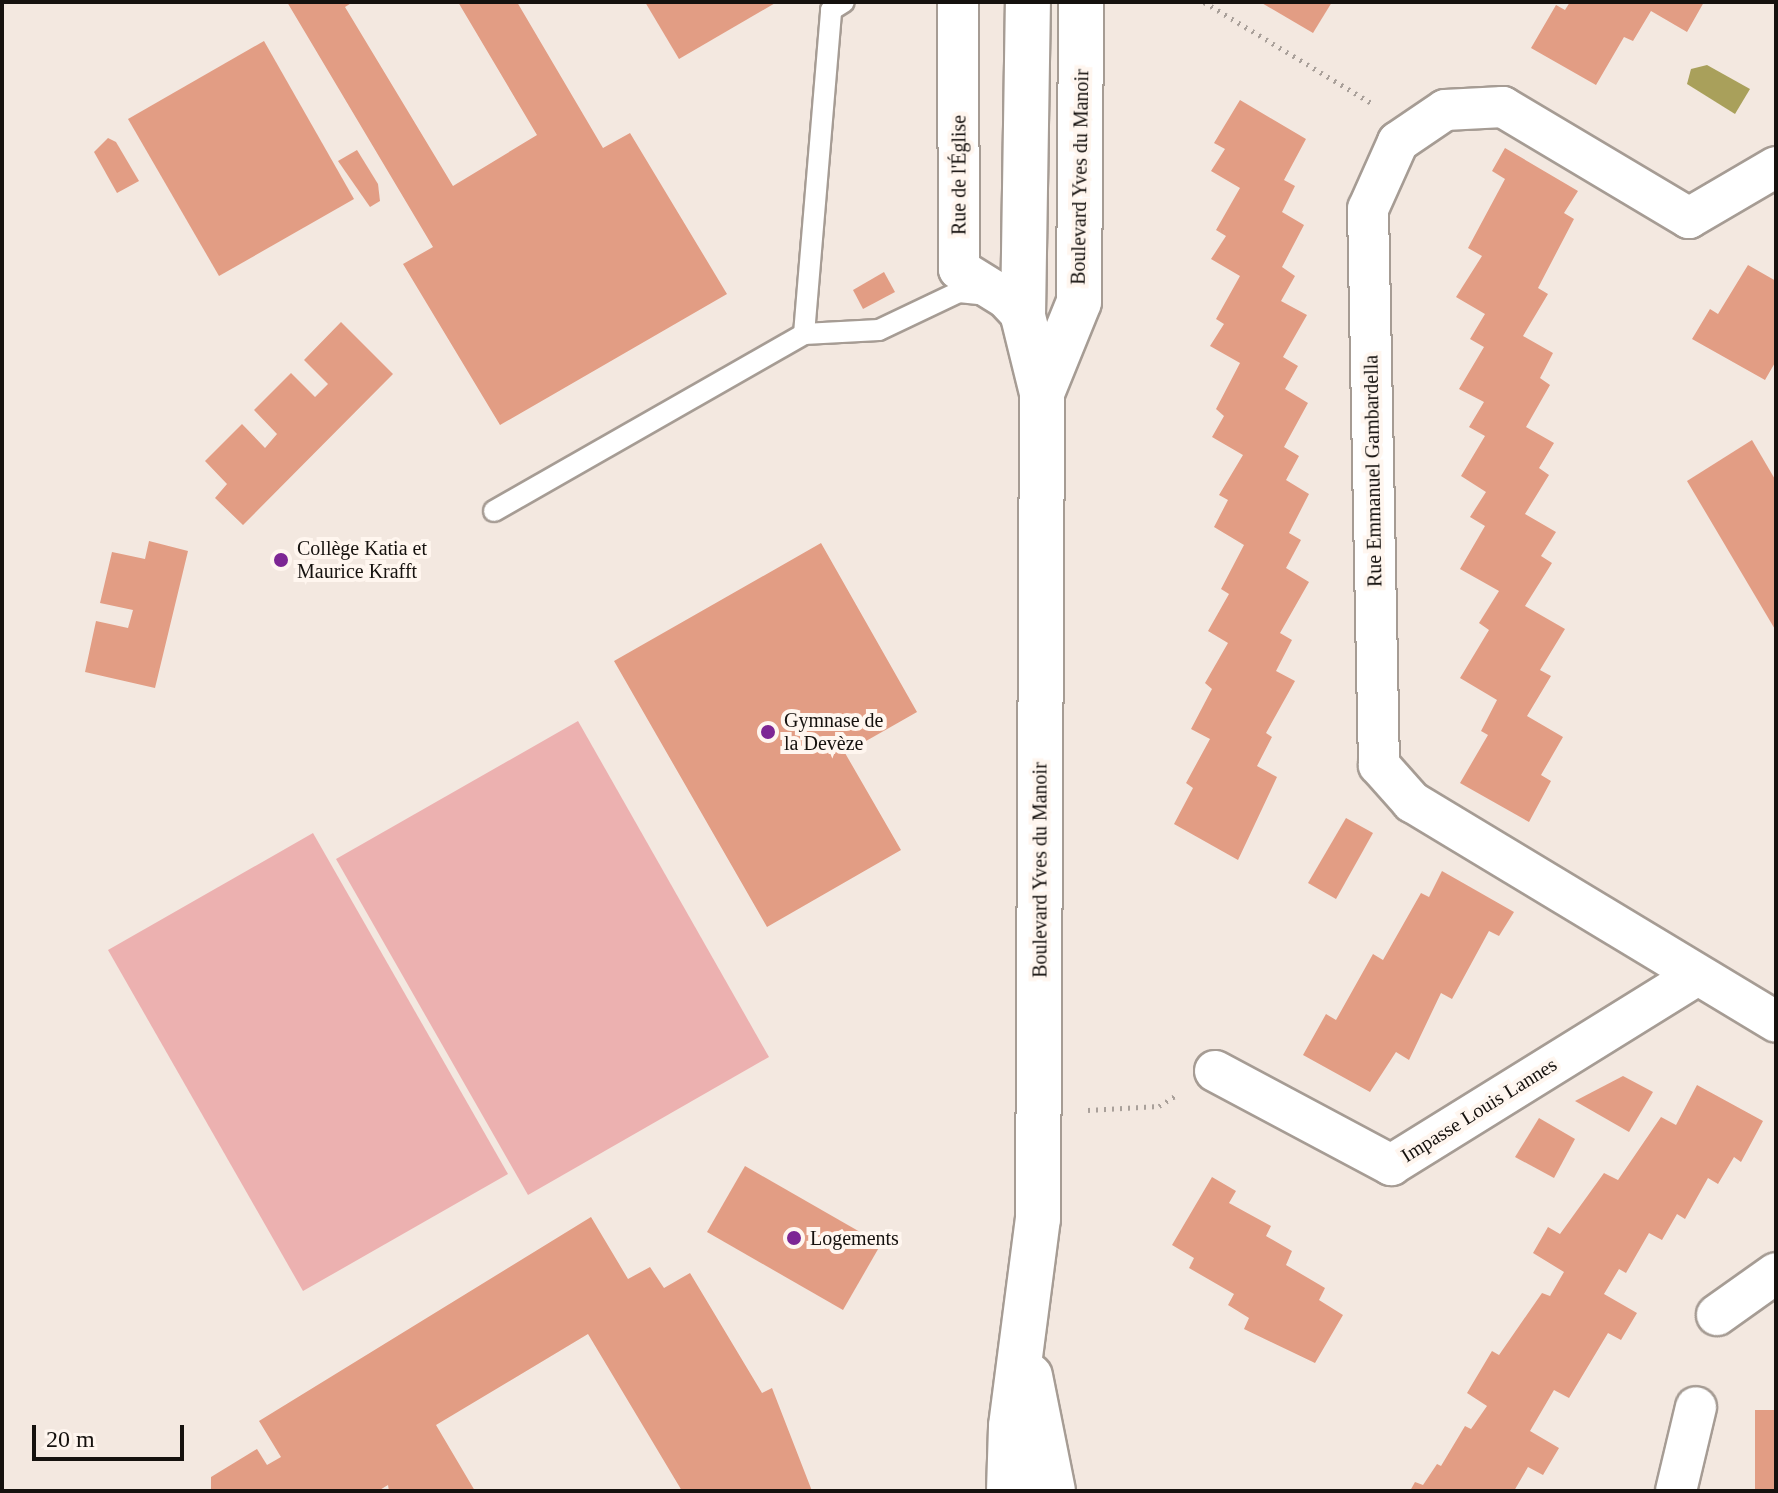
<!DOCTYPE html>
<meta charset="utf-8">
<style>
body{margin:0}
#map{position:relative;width:1778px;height:1493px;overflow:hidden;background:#f3e8e0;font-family:Georgia,serif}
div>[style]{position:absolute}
.green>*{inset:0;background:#ecb1b0}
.water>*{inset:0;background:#a9a05b}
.building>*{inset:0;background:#e29d84}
.path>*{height:5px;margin-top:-2.5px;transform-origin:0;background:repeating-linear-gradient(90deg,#a9a09a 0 2px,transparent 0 8px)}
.roads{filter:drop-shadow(2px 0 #a69c94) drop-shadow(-2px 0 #a69c94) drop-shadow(0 2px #a69c94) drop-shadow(0 -2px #a69c94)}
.lane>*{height:20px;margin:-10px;padding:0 10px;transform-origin:10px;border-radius:10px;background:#fff}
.street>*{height:40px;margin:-20px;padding:0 20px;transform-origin:20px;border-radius:20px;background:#fff}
.secondary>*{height:44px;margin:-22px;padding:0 22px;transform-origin:22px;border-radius:22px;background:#fff}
.dots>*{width:22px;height:22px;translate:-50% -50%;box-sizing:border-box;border:4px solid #fff6ef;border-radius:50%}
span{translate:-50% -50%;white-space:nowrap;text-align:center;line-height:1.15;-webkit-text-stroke:8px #fff6ef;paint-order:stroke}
.street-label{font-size:20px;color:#15110e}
.poi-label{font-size:20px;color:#15110e}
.left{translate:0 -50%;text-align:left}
.frame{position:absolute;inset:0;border:4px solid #15110e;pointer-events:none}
.scale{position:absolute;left:32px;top:1425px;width:152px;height:36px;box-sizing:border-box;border:4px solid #15110e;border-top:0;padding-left:10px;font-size:24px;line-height:28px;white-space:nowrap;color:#15110e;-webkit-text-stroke:6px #fff6ef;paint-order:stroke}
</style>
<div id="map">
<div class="green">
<i style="clip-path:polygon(578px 721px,769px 1057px,528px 1195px,336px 859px)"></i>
<i style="clip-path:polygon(313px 833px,508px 1174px,303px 1291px,108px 950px)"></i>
</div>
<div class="water">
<i style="clip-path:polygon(1707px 65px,1750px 89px,1735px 114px,1687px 84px,1691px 69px)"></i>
</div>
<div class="building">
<i style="clip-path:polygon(287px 2px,353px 2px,345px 7px,453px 186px,537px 135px,458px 2px,517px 2px,603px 148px,630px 133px,727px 294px,500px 425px,403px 264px,433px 247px)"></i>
<i style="clip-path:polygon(645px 2px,777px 2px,679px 59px)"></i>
<i style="clip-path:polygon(1260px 2px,1332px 2px,1313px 33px)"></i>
<i style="clip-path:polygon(1570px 2px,1704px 2px,1687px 32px,1651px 11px,1633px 41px,1624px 37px,1596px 85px,1531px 48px,1556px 5px,1565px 10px)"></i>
<i style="clip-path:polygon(264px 41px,354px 199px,219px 276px,128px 119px)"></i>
<i style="clip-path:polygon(1240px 100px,1306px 139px,1284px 180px,1295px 186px,1282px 212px,1304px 225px,1282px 267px,1295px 276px,1281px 301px,1307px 315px,1283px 357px,1298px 366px,1285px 389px,1308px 403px,1284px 447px,1299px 456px,1286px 480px,1309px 494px,1289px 533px,1301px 540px,1286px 568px,1309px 582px,1280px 633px,1292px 640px,1276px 671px,1295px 681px,1266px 733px,1272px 737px,1257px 766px,1277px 777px,1238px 860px,1174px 824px,1193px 788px,1186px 783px,1210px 739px,1191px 729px,1212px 689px,1205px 683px,1228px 643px,1208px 631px,1229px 594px,1221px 589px,1244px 545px,1214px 527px,1228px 500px,1219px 495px,1243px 455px,1212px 437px,1224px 416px,1216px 409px,1240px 363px,1210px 346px,1224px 324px,1216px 319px,1240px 276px,1211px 259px,1226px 236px,1216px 230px,1240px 188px,1211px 171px,1225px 149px,1214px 143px)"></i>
<i style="clip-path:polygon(108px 138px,116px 142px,139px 181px,117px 193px,94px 152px)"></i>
<i style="clip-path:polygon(1505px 148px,1578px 191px,1564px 213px,1574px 219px,1538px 288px,1548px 294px,1523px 336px,1553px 353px,1540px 378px,1550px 385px,1526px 427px,1554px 443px,1539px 468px,1549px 475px,1525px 514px,1556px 532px,1541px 556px,1552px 563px,1525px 606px,1565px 629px,1540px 670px,1551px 676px,1527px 716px,1563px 737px,1541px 775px,1551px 781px,1529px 822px,1460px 783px,1488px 735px,1481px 731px,1497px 700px,1460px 678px,1489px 630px,1479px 623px,1499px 591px,1460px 569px,1485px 526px,1470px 517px,1486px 492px,1461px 476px,1485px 436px,1469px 427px,1484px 402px,1459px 389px,1484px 347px,1470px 339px,1485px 314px,1456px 297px,1482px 256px,1468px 248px,1505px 179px,1492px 171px)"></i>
<i style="clip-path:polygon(357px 150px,378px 184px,380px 201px,370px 207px,338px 161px)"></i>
<i style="clip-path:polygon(1748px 265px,1776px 281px,1776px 361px,1765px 380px,1692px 339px,1710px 309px,1718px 314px)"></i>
<i style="clip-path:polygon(884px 272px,895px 292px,863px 309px,853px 290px)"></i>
<i style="clip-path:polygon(341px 322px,393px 374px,243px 525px,215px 498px,227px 484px,205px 461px,242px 424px,265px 448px,277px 434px,254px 410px,291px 373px,315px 397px,328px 384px,304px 360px)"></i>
<i style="clip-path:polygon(1752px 440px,1776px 481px,1776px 631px,1687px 481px)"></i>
<i style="clip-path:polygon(149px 541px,188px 551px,155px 688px,85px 672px,96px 621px,128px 628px,133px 610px,100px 603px,112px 552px,145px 559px)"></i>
<i style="clip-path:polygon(821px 543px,917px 712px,845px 753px,901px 850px,767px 927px,614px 661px)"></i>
<i style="clip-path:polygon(1346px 818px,1373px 833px,1336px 899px,1308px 883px)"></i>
<i style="clip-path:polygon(1442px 871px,1514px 912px,1499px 936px,1489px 931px,1452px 999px,1441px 993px,1409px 1060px,1396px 1052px,1370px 1092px,1303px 1055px,1326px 1014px,1336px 1020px,1373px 954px,1383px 960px,1421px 893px,1429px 897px)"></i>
<i style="clip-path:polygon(1623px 1076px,1653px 1092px,1629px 1132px,1575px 1101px)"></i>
<i style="clip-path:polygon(1697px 1085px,1763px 1121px,1741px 1162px,1734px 1157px,1718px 1184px,1708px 1178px,1685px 1219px,1677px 1214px,1662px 1240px,1649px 1233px,1626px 1273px,1619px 1269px,1604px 1294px,1637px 1313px,1621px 1340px,1608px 1333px,1569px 1398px,1554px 1390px,1530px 1431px,1559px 1448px,1543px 1475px,1528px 1467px,1514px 1491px,1410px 1491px,1415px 1482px,1423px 1485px,1437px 1464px,1441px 1466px,1465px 1426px,1471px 1429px,1487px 1406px,1467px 1393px,1492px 1351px,1499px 1355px,1542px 1293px,1550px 1296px,1564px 1272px,1533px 1253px,1548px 1227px,1560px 1234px,1604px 1173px,1618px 1180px,1661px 1117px,1676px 1125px)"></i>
<i style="clip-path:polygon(1539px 1118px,1575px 1139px,1554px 1178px,1515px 1157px)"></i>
<i style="clip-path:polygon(745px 1166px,881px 1244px,843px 1310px,707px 1232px)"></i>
<i style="clip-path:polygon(1212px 1177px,1236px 1191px,1229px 1203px,1271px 1226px,1266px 1236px,1292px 1251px,1286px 1265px,1325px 1288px,1319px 1300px,1343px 1315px,1315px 1363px,1244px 1329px,1249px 1318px,1228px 1305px,1234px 1294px,1189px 1268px,1194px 1258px,1172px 1245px)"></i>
<i style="clip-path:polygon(591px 1217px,628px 1279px,650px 1267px,664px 1288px,690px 1273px,762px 1393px,772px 1388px,812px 1491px,682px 1491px,588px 1334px,436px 1425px,475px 1491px,389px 1491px,388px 1485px,378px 1491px,211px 1491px,211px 1477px,257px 1449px,267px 1465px,281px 1457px,259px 1421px)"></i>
<i style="clip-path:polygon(1755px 1410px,1776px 1410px,1776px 1489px,1755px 1489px)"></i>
</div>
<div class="path">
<i style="left:1204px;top:2px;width:197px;rotate:31.1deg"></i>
<i style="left:1088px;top:1110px;width:71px;rotate:-3.2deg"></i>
<i style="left:1159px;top:1106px;width:22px;rotate:-32deg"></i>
</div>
<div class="roads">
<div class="lane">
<i style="left:804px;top:334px;width:325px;rotate:-85.2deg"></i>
<i style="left:831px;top:10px;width:15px;rotate:-32deg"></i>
<i style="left:494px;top:511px;width:357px;rotate:-29.7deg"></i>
<i style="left:804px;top:334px;width:75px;rotate:-3.1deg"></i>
<i style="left:879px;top:330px;width:89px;rotate:-25.4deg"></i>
<i style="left:959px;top:292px;width:27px;rotate:6deg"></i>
</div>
<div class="street">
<i style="left:958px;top:2px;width:267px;rotate:89.8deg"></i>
<i style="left:959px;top:269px;width:55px;rotate:31.7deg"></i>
<i style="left:1006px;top:298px;width:25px;rotate:47deg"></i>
<i style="left:1776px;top:167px;width:101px;rotate:149.6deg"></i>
<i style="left:1689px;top:218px;width:217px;rotate:-149.2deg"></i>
<i style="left:1503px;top:107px;width:58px;rotate:177deg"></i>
<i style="left:1445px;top:110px;width:57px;rotate:145.8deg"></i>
<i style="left:1398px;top:142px;width:73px;rotate:114.1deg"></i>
<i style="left:1368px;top:209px;width:556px;rotate:88.87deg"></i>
<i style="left:1379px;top:765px;width:50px;rotate:48.3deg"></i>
<i style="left:1412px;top:802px;width:425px;rotate:31.1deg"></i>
<i style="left:1215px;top:1071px;width:200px;rotate:28.1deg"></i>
<i style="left:1391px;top:1165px;width:359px;rotate:-31.8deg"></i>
<i style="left:1717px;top:1315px;width:72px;rotate:-35.4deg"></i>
<i style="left:1676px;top:1491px;width:86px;rotate:-76.6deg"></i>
</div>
<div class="secondary">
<i style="left:1042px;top:393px;width:98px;rotate:-67.9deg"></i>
<i style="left:1079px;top:302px;width:300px;rotate:-89.6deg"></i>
<i style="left:1030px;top:1376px;width:117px;rotate:78.7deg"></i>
<i style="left:1009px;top:1491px;width:65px;rotate:-88.2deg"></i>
<i style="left:1011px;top:1426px;width:209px;rotate:-82.6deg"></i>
<i style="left:1038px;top:1219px;width:826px;rotate:-89.72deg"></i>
<i style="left:1042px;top:393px;width:79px;rotate:-103.9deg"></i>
<i style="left:1023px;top:316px;width:314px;rotate:-89.1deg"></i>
</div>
</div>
<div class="dots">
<i style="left:281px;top:560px;background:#7d2694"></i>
<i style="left:768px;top:732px;background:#7d2694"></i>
<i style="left:794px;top:1238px;background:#7d2694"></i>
</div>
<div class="street-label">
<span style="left:959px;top:175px;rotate:-90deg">Rue de l'Église</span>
<span style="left:1080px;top:177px;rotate:-89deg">Boulevard Yves du Manoir</span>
<span style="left:1373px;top:471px;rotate:-91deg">Rue Emmanuel Gambardella</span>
<span style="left:1040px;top:870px;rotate:-90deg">Boulevard Yves du Manoir</span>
<span style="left:1479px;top:1110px;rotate:-32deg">Impasse Louis Lannes</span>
</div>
<div class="poi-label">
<span class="left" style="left:297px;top:560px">Collège Katia et<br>Maurice Krafft</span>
<span class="left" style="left:784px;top:732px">Gymnase de<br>la Devèze</span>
<span class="left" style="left:810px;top:1238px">Logements</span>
</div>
<div class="frame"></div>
<div class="scale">20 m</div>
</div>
